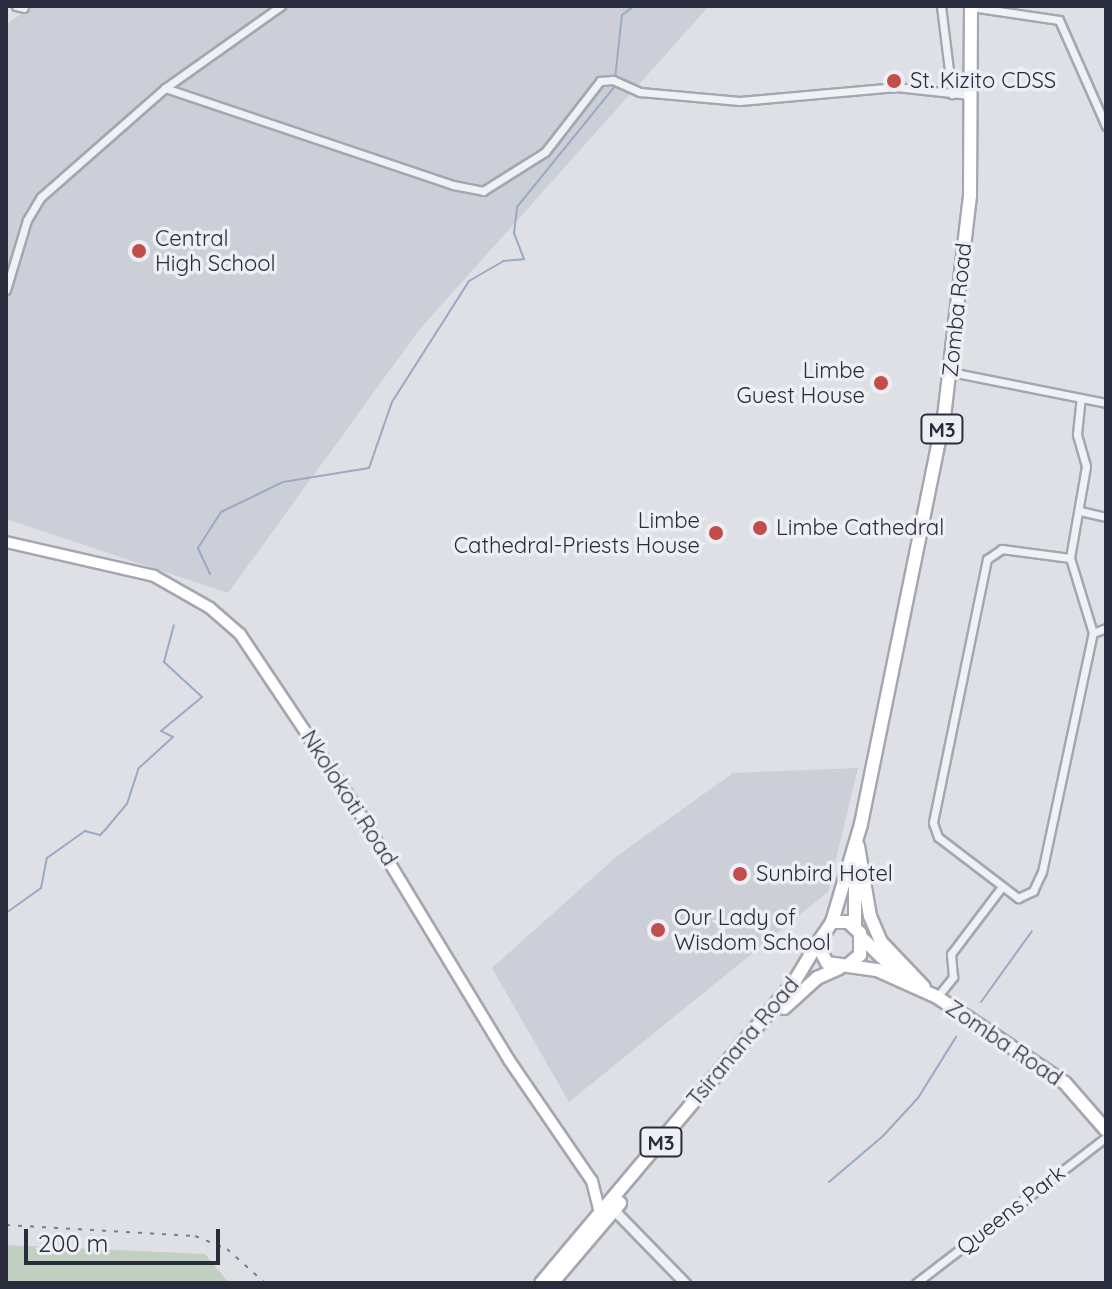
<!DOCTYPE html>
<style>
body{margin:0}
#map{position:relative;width:1112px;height:1289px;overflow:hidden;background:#dee0e6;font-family:Quicksand,sans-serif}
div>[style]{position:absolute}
.built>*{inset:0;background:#cccfd8}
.green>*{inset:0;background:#c1d0c0}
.stream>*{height:2px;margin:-1px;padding:0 1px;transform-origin:1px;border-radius:1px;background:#9ba9c4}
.roads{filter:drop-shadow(2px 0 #a4a6b0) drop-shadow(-2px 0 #a4a6b0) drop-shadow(0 2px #a4a6b0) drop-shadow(0 -2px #a4a6b0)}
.minor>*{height:7px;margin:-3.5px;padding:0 3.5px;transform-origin:3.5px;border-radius:3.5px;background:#f0f1f5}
.tertiary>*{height:9px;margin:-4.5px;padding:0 4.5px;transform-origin:4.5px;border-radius:4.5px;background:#f0f1f5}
.secondary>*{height:10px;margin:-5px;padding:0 5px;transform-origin:5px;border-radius:5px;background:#fff}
.trunk>*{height:12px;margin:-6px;padding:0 6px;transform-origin:6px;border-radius:6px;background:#fff}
.rail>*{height:2px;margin-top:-1px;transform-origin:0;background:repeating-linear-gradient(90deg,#797e8f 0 4px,transparent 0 12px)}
.dots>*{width:22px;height:22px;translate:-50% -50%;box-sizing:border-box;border:4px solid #edeff4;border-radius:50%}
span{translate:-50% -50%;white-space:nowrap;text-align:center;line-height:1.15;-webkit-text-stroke:7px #edeff4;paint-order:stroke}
.shield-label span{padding:2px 6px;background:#edeff4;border:2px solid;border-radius:6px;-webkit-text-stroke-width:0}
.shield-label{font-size:20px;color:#292c3c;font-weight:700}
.poi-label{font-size:22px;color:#292c3c}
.left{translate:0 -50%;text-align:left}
.right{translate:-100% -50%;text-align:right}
.street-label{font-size:22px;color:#292c3c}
.frame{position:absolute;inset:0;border:8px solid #292c3c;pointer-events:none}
.scale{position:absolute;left:24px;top:1229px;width:196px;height:36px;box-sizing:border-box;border:4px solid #292c3c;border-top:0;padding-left:10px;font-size:24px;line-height:28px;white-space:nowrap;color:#292c3c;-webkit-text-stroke:6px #edeff4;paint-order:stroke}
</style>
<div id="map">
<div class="built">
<i style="clip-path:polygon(32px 6px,709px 6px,419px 330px,228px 593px,6px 519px,6px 25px)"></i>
<i style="clip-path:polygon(858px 768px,828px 892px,569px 1102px,492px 968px,617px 856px,733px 773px)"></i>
</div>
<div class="green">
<i style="clip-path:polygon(6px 1245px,205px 1254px,229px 1283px,6px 1283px)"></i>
</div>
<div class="stream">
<i style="left:615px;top:79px;width:64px;rotate:-83.8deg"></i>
<i style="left:622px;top:15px;width:15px;rotate:-37deg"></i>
<i style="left:210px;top:574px;width:29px;rotate:-115deg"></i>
<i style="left:198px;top:548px;width:43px;rotate:-57.4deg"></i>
<i style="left:221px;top:512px;width:69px;rotate:-25.8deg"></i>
<i style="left:283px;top:482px;width:87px;rotate:-9.2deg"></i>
<i style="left:369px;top:468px;width:70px;rotate:-70.8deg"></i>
<i style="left:392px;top:402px;width:143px;rotate:-57.5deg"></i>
<i style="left:469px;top:281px;width:39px;rotate:-30deg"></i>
<i style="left:503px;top:261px;width:21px;rotate:-5deg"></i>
<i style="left:524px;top:259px;width:28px;rotate:-111deg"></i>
<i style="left:514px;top:233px;width:26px;rotate:-83deg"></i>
<i style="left:517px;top:207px;width:156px;rotate:-51deg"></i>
<i style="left:6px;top:913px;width:43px;rotate:-35.5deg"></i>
<i style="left:41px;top:888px;width:31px;rotate:-79deg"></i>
<i style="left:47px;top:858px;width:47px;rotate:-35.4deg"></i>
<i style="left:85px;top:831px;width:16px;rotate:15deg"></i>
<i style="left:100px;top:835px;width:7px;rotate:-45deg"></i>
<i style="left:105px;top:830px;width:34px;rotate:-50deg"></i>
<i style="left:127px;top:804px;width:38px;rotate:-72deg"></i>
<i style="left:139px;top:768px;width:46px;rotate:-42.4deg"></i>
<i style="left:173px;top:737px;width:13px;rotate:-153deg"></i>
<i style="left:161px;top:731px;width:53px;rotate:-39.7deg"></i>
<i style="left:202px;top:697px;width:52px;rotate:-137.4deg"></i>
<i style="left:164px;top:662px;width:38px;rotate:-75deg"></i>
<i style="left:981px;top:1002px;width:87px;rotate:-54.3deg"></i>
<i style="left:829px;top:1182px;width:71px;rotate:-40.4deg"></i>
<i style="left:883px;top:1136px;width:52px;rotate:-47.4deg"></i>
<i style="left:918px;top:1098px;width:72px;rotate:-58.1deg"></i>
</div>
<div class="roads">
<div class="minor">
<i style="left:16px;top:6px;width:8px;rotate:14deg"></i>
<i style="left:941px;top:6px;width:89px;rotate:82.9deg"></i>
<i style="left:971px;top:7px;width:89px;rotate:8.4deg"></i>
<i style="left:1059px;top:20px;width:116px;rotate:66.1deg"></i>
<i style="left:165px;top:88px;width:304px;rotate:18.6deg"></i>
<i style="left:453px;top:185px;width:31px;rotate:11deg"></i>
<i style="left:483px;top:191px;width:73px;rotate:-32.2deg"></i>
<i style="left:545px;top:152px;width:90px;rotate:-52.2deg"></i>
<i style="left:600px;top:81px;width:13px;rotate:-4deg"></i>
<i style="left:613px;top:80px;width:30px;rotate:24deg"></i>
<i style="left:640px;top:92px;width:100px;rotate:5.1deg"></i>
<i style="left:740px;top:101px;width:157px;rotate:-5.1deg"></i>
<i style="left:896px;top:87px;width:74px;rotate:6.2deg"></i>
<i style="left:6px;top:290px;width:73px;rotate:-73.3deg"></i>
<i style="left:27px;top:220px;width:27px;rotate:-59deg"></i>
<i style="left:41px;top:197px;width:165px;rotate:-41.3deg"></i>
<i style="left:165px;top:88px;width:142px;rotate:-35.3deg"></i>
<i style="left:951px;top:372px;width:158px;rotate:11.3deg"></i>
<i style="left:1080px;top:511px;width:27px;rotate:13deg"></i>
<i style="left:1070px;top:558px;width:69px;rotate:-172.5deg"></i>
<i style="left:1002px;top:549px;width:18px;rotate:146deg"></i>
<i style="left:987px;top:559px;width:269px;rotate:101.6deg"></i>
<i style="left:933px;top:823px;width:15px;rotate:70deg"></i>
<i style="left:938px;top:837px;width:101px;rotate:37.3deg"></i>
<i style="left:1018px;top:898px;width:17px;rotate:-25deg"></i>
<i style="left:1033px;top:891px;width:21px;rotate:-65deg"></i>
<i style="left:1042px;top:872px;width:244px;rotate:-78deg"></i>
<i style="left:1093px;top:633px;width:78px;rotate:-107deg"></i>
<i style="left:1070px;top:558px;width:93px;rotate:-80.1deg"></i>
<i style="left:1086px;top:466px;width:33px;rotate:-106deg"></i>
<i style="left:1077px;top:434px;width:36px;rotate:-84deg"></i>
<i style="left:1093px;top:633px;width:14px;rotate:-21deg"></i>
<i style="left:937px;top:997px;width:26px;rotate:-51deg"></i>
<i style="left:953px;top:977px;width:23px;rotate:-95deg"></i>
<i style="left:951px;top:954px;width:83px;rotate:-52.9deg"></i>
<i style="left:916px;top:1283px;width:240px;rotate:-37.5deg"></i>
</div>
<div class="tertiary">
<i style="left:614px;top:1210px;width:102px;rotate:45.8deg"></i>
</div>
<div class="secondary">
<i style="left:6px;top:542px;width:152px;rotate:12.9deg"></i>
<i style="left:154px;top:576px;width:64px;rotate:29.7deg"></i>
<i style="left:210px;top:608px;width:40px;rotate:41deg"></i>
<i style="left:240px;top:634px;width:205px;rotate:56.2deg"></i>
<i style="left:354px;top:804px;width:299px;rotate:58.8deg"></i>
<i style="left:509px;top:1060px;width:147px;rotate:55.6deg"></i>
<i style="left:592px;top:1181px;width:34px;rotate:76deg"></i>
</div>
<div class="trunk">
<i style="left:858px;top:846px;width:71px;rotate:80.3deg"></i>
<i style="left:870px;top:916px;width:28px;rotate:67deg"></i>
<i style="left:881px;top:942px;width:62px;rotate:46.3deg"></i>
<i style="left:855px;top:877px;width:50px;rotate:90deg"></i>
<i style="left:832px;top:922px;width:102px;rotate:-73.5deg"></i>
<i style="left:861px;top:824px;width:415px;rotate:-78.5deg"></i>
<i style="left:944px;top:417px;width:223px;rotate:-83.3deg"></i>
<i style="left:970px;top:196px;width:190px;rotate:-89.7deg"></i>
<i style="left:862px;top:938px;width:53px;rotate:44.2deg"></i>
<i style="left:848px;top:965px;width:16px;rotate:-40deg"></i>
<i style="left:860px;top:955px;width:22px;rotate:-90deg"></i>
<i style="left:860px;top:933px;width:16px;rotate:-137deg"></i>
<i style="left:848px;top:922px;width:16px;rotate:180deg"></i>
<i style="left:832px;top:922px;width:27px;rotate:124deg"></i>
<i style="left:817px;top:944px;width:21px;rotate:62deg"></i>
<i style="left:827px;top:963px;width:50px;rotate:8deg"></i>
<i style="left:877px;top:970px;width:66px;rotate:24.2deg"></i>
<i style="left:937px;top:997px;width:154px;rotate:33.9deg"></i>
<i style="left:1065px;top:1083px;width:62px;rotate:48.9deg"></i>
<i style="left:784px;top:1008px;width:45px;rotate:-42.3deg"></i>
<i style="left:817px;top:978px;width:24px;rotate:-24deg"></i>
<i style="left:541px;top:1283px;width:391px;rotate:-49.9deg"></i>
<i style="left:793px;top:984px;width:47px;rotate:-59deg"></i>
<i style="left:552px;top:1283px;width:105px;rotate:-49.6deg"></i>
</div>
</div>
<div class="rail">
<i style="left:6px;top:1225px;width:189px;rotate:3.3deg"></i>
<i style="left:195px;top:1236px;width:35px;rotate:22deg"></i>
<i style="left:227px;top:1249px;width:51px;rotate:41.8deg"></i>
</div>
<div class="dots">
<i style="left:894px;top:81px;background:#c34d4b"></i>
<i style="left:139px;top:251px;background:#c34d4b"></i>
<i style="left:881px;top:383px;background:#c34d4b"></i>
<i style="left:760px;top:528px;background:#c34d4b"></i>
<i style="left:716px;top:533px;background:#c34d4b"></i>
<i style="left:740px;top:874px;background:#c34d4b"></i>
<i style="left:658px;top:930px;background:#c34d4b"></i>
</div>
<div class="shield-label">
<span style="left:942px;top:429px">M3</span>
<span style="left:661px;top:1142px">M3</span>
</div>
<div class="poi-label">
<span class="left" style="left:910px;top:81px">St. Kizito CDSS</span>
<span class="left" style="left:155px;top:251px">Central<br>High School</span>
<span class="right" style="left:865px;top:383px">Limbe<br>Guest House</span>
<span class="right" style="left:700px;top:533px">Limbe<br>Cathedral-Priests House</span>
<span class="left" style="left:776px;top:528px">Limbe Cathedral</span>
<span class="left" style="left:756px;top:874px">Sunbird Hotel</span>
<span class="left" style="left:674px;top:930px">Our Lady of<br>Wisdom School</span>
</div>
<div class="street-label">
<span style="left:957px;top:310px;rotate:-84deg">Zomba Road</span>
<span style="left:349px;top:798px;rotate:57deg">Nkolokoti Road</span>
<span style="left:743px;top:1042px;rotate:-50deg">Tsiranana Road</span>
<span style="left:1004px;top:1043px;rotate:34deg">Zomba Road</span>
<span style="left:1011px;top:1210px;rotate:-38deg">Queens Park</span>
</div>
<div class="frame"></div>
<div class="scale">200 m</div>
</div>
